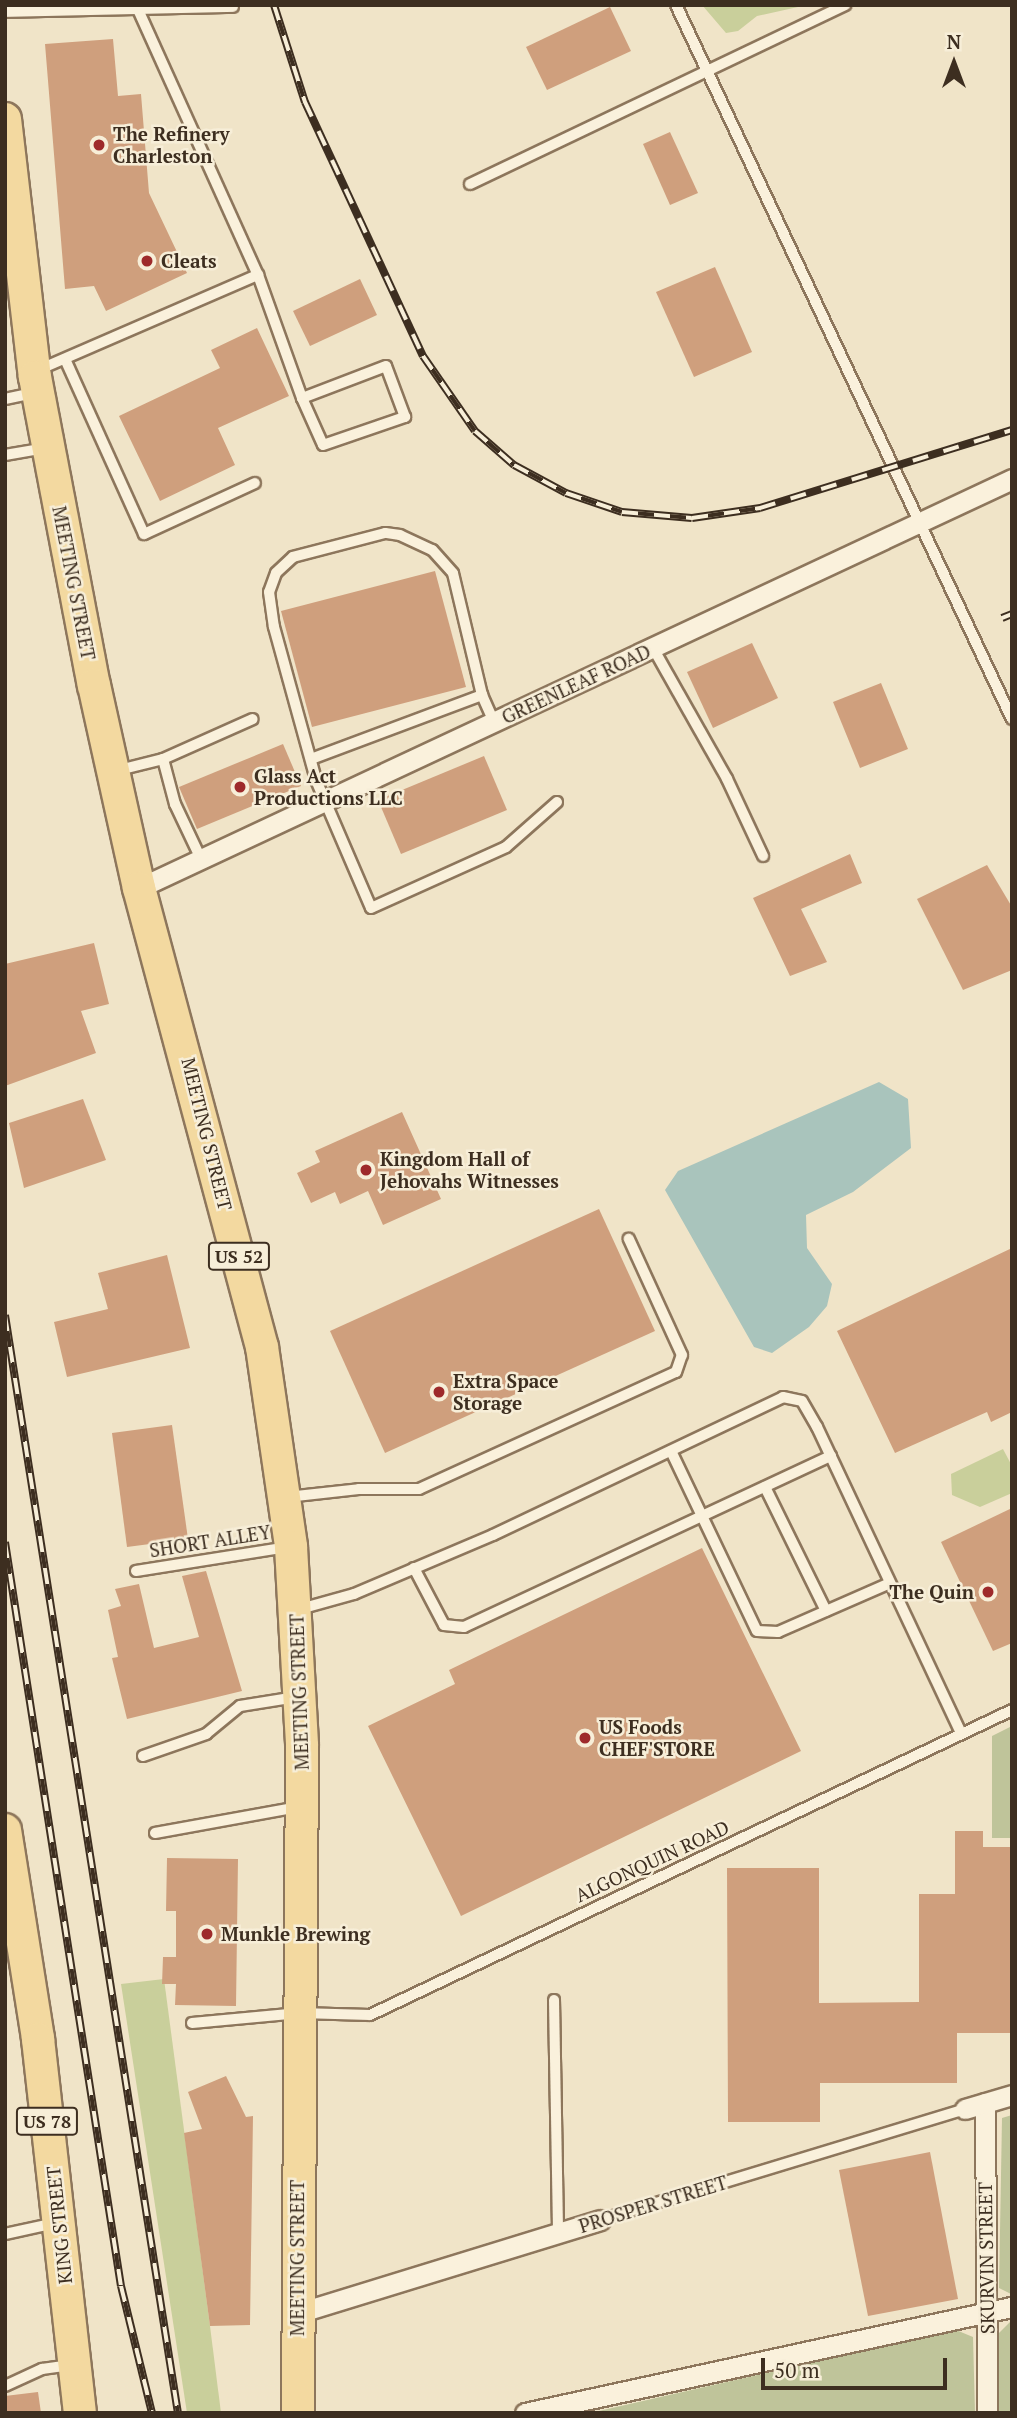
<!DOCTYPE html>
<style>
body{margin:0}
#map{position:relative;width:1017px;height:2418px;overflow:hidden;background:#f0e4c8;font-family:"PT Serif",serif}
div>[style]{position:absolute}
.green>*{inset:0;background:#c9cf9b}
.cemetery>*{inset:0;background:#bfc49a}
.water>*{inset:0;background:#a9c4bc}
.building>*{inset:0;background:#cf9f7d}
.roads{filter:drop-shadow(2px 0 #8d765c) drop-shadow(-2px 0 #8d765c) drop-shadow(0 2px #8d765c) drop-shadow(0 -2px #8d765c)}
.service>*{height:10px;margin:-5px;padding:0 5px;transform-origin:5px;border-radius:5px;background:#faf1dc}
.minor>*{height:19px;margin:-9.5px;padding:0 9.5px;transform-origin:9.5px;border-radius:9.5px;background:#faf1dc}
.primary>*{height:32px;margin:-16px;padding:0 16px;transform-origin:16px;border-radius:16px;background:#f3d9a0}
.rail>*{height:8px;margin-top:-4px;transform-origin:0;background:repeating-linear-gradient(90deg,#f7eed8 0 16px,#3d2e20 0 32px);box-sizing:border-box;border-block:2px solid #3d2e20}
.dots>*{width:19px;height:19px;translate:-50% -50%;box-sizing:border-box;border:4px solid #f7eed8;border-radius:50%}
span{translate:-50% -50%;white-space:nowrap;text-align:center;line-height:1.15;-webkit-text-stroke:5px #f7eed8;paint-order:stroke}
.shield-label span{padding:2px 5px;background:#f7eed8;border:2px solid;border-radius:5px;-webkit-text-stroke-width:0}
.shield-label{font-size:18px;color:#3d2e20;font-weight:700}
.poi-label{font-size:19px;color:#3d2e20;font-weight:700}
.left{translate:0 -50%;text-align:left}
.right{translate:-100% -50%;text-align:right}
.street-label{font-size:19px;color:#3d2e20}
.frame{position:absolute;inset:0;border:7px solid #3d2e20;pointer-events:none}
.north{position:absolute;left:919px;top:28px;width:70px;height:70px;-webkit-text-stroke:5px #f7eed8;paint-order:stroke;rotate:0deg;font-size:19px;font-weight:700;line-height:28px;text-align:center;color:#3d2e20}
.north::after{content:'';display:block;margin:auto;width:24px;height:32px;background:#3d2e20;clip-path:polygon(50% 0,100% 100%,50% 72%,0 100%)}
.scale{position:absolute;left:761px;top:2358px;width:186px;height:32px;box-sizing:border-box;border:4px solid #3d2e20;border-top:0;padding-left:9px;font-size:21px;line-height:24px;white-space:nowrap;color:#3d2e20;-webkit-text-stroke:5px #f7eed8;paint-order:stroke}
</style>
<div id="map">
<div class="green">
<i style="clip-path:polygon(702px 5px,807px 5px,757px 16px,738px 31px,726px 33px)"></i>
<i style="clip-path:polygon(1003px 1449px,1012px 1466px,1012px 1493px,980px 1507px,952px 1495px,951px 1474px)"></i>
<i style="clip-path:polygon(164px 1979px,210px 2326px,221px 2413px,187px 2413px,121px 1984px)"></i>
</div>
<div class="cemetery">
<i style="clip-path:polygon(1012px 1726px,1012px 1838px,992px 1838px,992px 1736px)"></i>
<i style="clip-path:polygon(1012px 2115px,1012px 2294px,1011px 2294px,999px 2288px,1002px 2118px)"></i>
<i style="clip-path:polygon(1012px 2320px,1012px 2413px,999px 2413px,999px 2333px)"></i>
<i style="clip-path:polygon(956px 2330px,973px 2337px,975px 2413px,590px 2413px)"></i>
</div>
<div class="water">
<i style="clip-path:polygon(879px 1082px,908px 1099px,911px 1148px,853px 1192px,806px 1215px,807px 1248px,832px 1284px,827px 1306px,809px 1327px,772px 1353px,754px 1347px,665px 1190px,678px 1171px)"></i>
</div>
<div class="building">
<i style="clip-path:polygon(610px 7px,631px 51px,547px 90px,526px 47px)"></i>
<i style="clip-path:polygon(113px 39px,118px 96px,141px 94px,149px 193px,187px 273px,106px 311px,94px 286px,65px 289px,45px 44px)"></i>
<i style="clip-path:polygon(670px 132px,698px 193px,670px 205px,643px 144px)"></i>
<i style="clip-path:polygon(715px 267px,752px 352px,694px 377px,656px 292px)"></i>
<i style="clip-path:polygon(360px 279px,377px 315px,310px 346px,293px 311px)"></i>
<i style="clip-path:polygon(257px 328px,289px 396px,218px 428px,235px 465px,160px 501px,119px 416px,220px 368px,211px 350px)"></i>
<i style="clip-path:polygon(435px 571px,466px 687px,312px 727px,281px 611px)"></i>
<i style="clip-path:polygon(752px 643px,778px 698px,713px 728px,687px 672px)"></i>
<i style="clip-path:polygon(881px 683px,908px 749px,860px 768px,833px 702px)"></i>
<i style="clip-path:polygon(283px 744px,301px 786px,197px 829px,179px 787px)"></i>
<i style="clip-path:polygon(484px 756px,507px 810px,401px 854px,378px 800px)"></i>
<i style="clip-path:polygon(850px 854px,862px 883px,801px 909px,827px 962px,790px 976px,753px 898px)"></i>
<i style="clip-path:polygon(987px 865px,1012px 907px,1012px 970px,963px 990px,917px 899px)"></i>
<i style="clip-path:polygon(94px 943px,109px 1004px,81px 1011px,96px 1053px,5px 1086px,5px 964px)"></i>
<i style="clip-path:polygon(83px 1099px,106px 1160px,24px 1188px,9px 1123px)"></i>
<i style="clip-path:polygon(402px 1112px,441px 1199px,383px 1225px,368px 1191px,340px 1204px,335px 1192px,311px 1203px,297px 1173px,320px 1162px,315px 1151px)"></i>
<i style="clip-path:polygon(599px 1209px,655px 1331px,385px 1453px,330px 1331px)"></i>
<i style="clip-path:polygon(1012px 1248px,1012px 1412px,991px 1422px,987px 1412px,895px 1453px,837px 1331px)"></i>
<i style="clip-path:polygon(167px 1255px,190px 1348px,67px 1377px,54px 1322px,108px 1309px,98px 1273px)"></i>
<i style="clip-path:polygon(172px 1425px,188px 1539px,127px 1547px,112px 1433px)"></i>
<i style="clip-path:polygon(1012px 1508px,1012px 1643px,993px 1651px,941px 1542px)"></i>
<i style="clip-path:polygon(702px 1548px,801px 1751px,461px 1916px,368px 1726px,455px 1684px,449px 1670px)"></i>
<i style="clip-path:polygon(206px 1571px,242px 1691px,127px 1719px,112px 1658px,118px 1657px,108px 1610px,121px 1606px,115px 1589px,139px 1584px,154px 1648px,199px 1637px,182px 1576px)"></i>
<i style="clip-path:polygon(955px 1831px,983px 1831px,983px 1847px,1012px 1847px,1012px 2033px,957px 2033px,957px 2083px,820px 2083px,820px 2122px,728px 2122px,727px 1868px,819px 1868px,819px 2003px,919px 2002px,919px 1894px,955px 1894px)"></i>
<i style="clip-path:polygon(167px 1858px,238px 1859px,236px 2006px,175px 2005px,176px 1984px,162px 1984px,163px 1957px,176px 1957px,176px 1911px,166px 1911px)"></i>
<i style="clip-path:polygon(226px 2076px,246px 2117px,253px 2116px,250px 2325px,210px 2326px,184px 2133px,202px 2129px,188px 2092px)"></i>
<i style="clip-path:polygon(930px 2152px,958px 2299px,868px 2316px,839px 2170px)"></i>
<i style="clip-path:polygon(38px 2392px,41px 2413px,5px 2413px,5px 2396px)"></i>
</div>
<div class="roads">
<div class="service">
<i style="left:136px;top:5px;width:296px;rotate:65.7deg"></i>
<i style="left:258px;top:275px;width:131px;rotate:70.3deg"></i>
<i style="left:302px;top:398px;width:51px;rotate:65.9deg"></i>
<i style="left:323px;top:445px;width:87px;rotate:-18.9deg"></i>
<i style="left:405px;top:417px;width:54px;rotate:-110.4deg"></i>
<i style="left:386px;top:366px;width:90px;rotate:159.1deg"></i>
<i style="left:676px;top:5px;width:789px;rotate:64.8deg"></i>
<i style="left:5px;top:12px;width:228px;rotate:-1.3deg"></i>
<i style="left:470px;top:184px;width:416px;rotate:-25.5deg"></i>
<i style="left:65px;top:359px;width:192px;rotate:65.7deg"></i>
<i style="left:144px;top:534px;width:122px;rotate:-24.7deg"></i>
<i style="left:38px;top:370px;width:240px;rotate:-23.4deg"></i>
<i style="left:5px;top:399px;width:30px;rotate:-12deg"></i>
<i style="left:5px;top:455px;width:42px;rotate:-9.7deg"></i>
<i style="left:653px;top:648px;width:150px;rotate:60.5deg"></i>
<i style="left:727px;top:779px;width:85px;rotate:64.9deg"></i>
<i style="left:494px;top:722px;width:30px;rotate:-114deg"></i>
<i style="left:482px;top:695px;width:125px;rotate:-103.4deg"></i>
<i style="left:453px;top:573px;width:31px;rotate:-132deg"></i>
<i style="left:432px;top:550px;width:35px;rotate:-155deg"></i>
<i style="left:400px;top:535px;width:15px;rotate:-172deg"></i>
<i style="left:385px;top:533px;width:95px;rotate:165.4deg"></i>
<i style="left:293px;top:557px;width:23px;rotate:137deg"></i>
<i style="left:276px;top:573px;width:20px;rotate:110deg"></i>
<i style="left:269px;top:592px;width:35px;rotate:82deg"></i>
<i style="left:274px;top:627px;width:159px;rotate:74.6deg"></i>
<i style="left:316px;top:780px;width:139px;rotate:66.7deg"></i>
<i style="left:371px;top:908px;width:148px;rotate:-24.3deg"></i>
<i style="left:506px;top:847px;width:68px;rotate:-41.4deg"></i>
<i style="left:163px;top:759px;width:98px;rotate:-24deg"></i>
<i style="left:311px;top:759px;width:183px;rotate:-20.5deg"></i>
<i style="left:119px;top:770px;width:45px;rotate:-14deg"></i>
<i style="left:163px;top:759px;width:47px;rotate:75.1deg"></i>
<i style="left:175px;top:804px;width:61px;rotate:64.7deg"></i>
<i style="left:671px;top:1451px;width:199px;rotate:64.5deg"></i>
<i style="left:757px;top:1631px;width:21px;rotate:3deg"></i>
<i style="left:778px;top:1632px;width:122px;rotate:-23.6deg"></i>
<i style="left:765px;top:1487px;width:138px;rotate:63.8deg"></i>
<i style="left:287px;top:1497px;width:72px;rotate:-6.3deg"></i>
<i style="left:359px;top:1489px;width:60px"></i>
<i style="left:419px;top:1489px;width:282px;rotate:-24.5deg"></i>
<i style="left:676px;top:1372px;width:18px;rotate:-71deg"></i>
<i style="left:682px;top:1355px;width:128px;rotate:-114.6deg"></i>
<i style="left:414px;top:1568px;width:64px;rotate:62.2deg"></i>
<i style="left:444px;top:1625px;width:20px;rotate:6deg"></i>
<i style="left:464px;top:1627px;width:405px;rotate:-25deg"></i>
<i style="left:136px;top:1571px;width:153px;rotate:-9deg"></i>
<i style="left:300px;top:1609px;width:56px;rotate:-15.5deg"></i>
<i style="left:354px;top:1594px;width:151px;rotate:-23deg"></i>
<i style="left:493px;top:1535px;width:321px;rotate:-25.4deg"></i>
<i style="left:783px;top:1397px;width:19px;rotate:12deg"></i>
<i style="left:802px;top:1401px;width:30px;rotate:60deg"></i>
<i style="left:817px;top:1427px;width:338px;rotate:64.8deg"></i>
<i style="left:143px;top:1756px;width:67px;rotate:-19.2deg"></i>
<i style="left:206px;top:1734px;width:44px;rotate:-39.5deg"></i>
<i style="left:240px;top:1706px;width:57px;rotate:-9.1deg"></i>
<i style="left:155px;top:1833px;width:145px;rotate:-10.3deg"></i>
<i style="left:554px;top:2000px;width:233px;rotate:89deg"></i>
<i style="left:192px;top:2023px;width:108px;rotate:-5.3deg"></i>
<i style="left:300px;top:2013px;width:70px;rotate:1.6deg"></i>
<i style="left:370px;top:2015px;width:711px;rotate:-25.41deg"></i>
<i style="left:600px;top:2220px;width:382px;rotate:-16.9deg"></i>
<i style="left:5px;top:2234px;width:51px;rotate:-12.4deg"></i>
<i style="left:5px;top:2386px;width:41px;rotate:-24.7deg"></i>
<i style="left:42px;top:2369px;width:29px;rotate:-8deg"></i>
</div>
<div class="minor">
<i style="left:139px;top:888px;width:964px;rotate:-25.1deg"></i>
<i style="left:985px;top:2103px;width:310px;rotate:89.6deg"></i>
<i style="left:965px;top:2109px;width:49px;rotate:-16.6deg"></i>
<i style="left:295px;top:2314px;width:319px;rotate:-17.1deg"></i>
<i style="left:525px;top:2413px;width:498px;rotate:-12.3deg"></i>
</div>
<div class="primary">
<i style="left:5px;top:119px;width:260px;rotate:83.4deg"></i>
<i style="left:35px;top:377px;width:314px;rotate:79.2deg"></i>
<i style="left:94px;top:685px;width:208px;rotate:77.5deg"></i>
<i style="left:139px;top:888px;width:475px;rotate:75deg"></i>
<i style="left:262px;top:1347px;width:202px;rotate:81.7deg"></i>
<i style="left:291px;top:1547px;width:199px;rotate:86.8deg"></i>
<i style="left:302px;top:1746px;width:667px;rotate:90.34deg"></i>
<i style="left:5px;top:1830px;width:212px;rotate:81deg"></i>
<i style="left:38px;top:2039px;width:376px;rotate:83.6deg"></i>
</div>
</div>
<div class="rail">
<i style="left:274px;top:5px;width:102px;rotate:72.3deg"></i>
<i style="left:305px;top:102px;width:280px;rotate:65.1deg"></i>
<i style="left:423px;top:356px;width:91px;rotate:55.3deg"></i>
<i style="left:475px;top:431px;width:52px;rotate:41.1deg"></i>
<i style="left:514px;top:465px;width:59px;rotate:28.3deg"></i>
<i style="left:566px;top:493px;width:59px;rotate:18.7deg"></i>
<i style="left:622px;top:512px;width:70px;rotate:4.9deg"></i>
<i style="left:692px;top:518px;width:69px;rotate:-8.4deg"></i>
<i style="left:760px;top:508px;width:264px;rotate:-17.2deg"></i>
<i style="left:1002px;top:618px;width:11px;rotate:-22deg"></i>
<i style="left:5px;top:1315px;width:1112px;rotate:81.05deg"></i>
<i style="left:5px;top:1542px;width:753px;rotate:81.14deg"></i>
<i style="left:121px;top:2286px;width:131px;rotate:76.3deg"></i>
</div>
<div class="dots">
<i style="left:99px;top:145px;background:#9e2a2b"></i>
<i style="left:147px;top:261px;background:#9e2a2b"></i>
<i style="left:240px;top:787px;background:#9e2a2b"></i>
<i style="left:366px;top:1170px;background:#9e2a2b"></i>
<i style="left:439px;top:1392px;background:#9e2a2b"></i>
<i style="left:988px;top:1592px;background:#9e2a2b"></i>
<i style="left:585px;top:1738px;background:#9e2a2b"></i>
<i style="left:207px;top:1934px;background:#9e2a2b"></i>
</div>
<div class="shield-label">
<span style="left:239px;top:1256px">US 52</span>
<span style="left:47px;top:2121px">US 78</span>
</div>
<div class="poi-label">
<span class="left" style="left:113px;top:145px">The Refinery<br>Charleston</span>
<span class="left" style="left:161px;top:261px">Cleats</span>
<span class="left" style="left:254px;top:787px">Glass Act<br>Productions LLC</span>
<span class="left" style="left:380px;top:1170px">Kingdom Hall of<br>Jehovahs Witnesses</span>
<span class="left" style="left:453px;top:1392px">Extra Space<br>Storage</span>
<span class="right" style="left:974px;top:1592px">The Quin</span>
<span class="left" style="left:599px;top:1738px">US Foods<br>CHEF'STORE</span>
<span class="left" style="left:221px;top:1934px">Munkle Brewing</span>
</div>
<div class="street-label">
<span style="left:74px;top:583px;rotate:79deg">MEETING STREET</span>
<span style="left:576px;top:684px;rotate:-25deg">GREENLEAF ROAD</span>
<span style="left:207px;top:1134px;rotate:76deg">MEETING STREET</span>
<span style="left:210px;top:1541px;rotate:-9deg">SHORT ALLEY</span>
<span style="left:299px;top:1692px;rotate:-92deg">MEETING STREET</span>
<span style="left:652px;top:1861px;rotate:-25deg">ALGONQUIN ROAD</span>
<span style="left:653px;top:2204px;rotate:-17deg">PROSPER STREET</span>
<span style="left:59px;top:2225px;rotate:-96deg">KING STREET</span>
<span style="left:297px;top:2258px;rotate:-90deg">MEETING STREET</span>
<span style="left:986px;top:2258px;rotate:-91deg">SKURVIN STREET</span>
</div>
<div class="frame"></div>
<div class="north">N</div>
<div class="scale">50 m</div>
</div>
